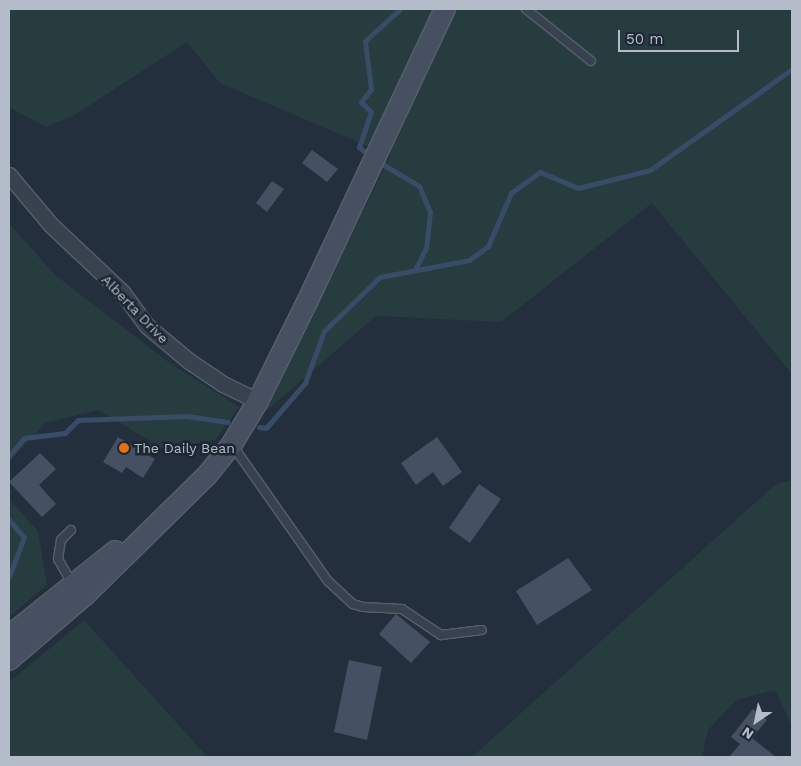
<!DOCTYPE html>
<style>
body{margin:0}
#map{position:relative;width:801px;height:766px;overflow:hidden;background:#242f3e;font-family:"Work Sans",sans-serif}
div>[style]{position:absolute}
.green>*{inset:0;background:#263c3f}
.stream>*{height:5px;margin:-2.5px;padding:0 2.5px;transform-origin:2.5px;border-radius:2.5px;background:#394c67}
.building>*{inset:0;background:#455162}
.roads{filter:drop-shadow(1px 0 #565f6c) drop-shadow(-1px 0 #565f6c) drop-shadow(0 1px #565f6c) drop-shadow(0 -1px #565f6c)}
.service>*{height:8px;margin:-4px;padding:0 4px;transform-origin:4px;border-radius:4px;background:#38414e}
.minor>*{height:15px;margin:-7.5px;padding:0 7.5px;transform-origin:7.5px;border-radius:7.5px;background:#38414e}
.secondary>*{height:20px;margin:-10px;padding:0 10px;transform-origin:10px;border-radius:10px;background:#465061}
.dots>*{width:14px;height:14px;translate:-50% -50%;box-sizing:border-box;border:2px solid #1d2633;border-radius:50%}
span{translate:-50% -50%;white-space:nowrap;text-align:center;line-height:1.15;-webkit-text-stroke:5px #1d2633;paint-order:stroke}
.street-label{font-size:14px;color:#b4bcc9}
.poi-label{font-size:14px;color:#b4bcc9}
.left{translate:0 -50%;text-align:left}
.frame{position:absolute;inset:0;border:10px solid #b4bcc9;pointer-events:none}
.north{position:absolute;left:731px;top:696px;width:50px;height:50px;-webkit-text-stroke:4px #1d2633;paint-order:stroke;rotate:214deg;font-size:14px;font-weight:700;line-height:20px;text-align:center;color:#b4bcc9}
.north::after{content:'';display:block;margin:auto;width:18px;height:22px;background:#b4bcc9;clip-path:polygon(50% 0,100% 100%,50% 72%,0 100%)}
.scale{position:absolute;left:618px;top:30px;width:121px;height:22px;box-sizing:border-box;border:2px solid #b4bcc9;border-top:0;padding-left:6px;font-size:15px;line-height:18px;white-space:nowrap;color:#b4bcc9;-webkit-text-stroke:4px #1d2633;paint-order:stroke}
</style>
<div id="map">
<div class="green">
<i style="clip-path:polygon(9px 9px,792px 9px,792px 374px,652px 203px,501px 322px,376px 316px,266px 411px,390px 156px,220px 83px,187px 42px,73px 116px,46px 127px,9px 107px)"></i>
<i style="clip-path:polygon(9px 223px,55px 275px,171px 364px,239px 407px,216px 439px,169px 452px,98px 410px,45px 423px,9px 462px)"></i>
<i style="clip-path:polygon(792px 480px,792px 726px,775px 690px,736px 700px,708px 730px,702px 757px,472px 757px,776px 484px)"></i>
<i style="clip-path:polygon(9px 499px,38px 531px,47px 585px,9px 617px)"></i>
<i style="clip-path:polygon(84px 620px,202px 751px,207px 757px,9px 757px,9px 682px)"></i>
</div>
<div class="stream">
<i style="left:370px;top:156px;width:14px;rotate:-141deg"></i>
<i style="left:359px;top:147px;width:37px;rotate:-71deg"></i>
<i style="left:371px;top:112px;width:14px;rotate:-135deg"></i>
<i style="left:361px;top:102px;width:16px;rotate:-52deg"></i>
<i style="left:371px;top:89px;width:48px;rotate:-97.1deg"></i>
<i style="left:365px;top:41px;width:47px;rotate:-42.4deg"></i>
<i style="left:379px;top:162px;width:47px;rotate:31deg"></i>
<i style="left:419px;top:186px;width:28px;rotate:67deg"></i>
<i style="left:430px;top:212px;width:36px;rotate:96deg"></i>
<i style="left:426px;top:248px;width:25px;rotate:117deg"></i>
<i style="left:259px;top:427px;width:7px;rotate:8deg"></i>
<i style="left:266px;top:428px;width:60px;rotate:-49.1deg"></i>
<i style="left:305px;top:383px;width:55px;rotate:-69.9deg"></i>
<i style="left:324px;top:331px;width:78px;rotate:-44deg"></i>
<i style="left:380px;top:277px;width:91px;rotate:-10.8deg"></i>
<i style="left:469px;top:260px;width:24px;rotate:-36deg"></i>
<i style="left:488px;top:246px;width:58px;rotate:-66.5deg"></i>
<i style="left:511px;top:193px;width:36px;rotate:-36deg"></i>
<i style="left:540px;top:172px;width:41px;rotate:22.8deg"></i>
<i style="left:578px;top:188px;width:74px;rotate:-14deg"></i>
<i style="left:650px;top:170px;width:174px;rotate:-35.4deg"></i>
<i style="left:9px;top:456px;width:23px;rotate:-50deg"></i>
<i style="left:24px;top:438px;width:41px;rotate:-7deg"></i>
<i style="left:65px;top:433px;width:18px;rotate:-45deg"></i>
<i style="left:78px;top:420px;width:109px;rotate:-2.1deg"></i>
<i style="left:187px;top:416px;width:41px;rotate:8.3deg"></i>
<i style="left:9px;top:520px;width:23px;rotate:49deg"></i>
<i style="left:24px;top:537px;width:43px;rotate:110.6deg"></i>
</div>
<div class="building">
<i style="clip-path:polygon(312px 150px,338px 169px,327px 182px,302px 163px)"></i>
<i style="clip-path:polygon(272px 181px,284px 189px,267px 212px,256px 203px)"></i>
<i style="clip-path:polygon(118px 437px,155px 459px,143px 478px,126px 467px,122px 473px,103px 462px)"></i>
<i style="clip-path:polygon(437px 437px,462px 472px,443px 486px,433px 472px,416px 485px,401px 463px)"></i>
<i style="clip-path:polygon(40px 453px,56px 469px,39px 485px,56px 504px,42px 517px,9px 482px)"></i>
<i style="clip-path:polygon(479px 484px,501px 499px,470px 543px,449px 528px)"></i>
<i style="clip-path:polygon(568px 558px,592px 590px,537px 625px,516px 591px)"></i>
<i style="clip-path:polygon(396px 614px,430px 642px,411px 663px,379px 634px)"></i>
<i style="clip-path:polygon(349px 660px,382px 667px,367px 740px,334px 732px)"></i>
<i style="clip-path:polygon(753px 709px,767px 720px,752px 738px,776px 757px,729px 757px,740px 744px,731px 737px)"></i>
</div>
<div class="roads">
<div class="service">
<i style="left:526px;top:9px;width:83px;rotate:38.7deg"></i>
<i style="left:233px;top:446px;width:165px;rotate:54.9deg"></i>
<i style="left:328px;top:581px;width:34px;rotate:43deg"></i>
<i style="left:353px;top:604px;width:10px;rotate:17deg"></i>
<i style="left:363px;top:607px;width:39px;rotate:3deg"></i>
<i style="left:402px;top:609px;width:47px;rotate:33.7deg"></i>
<i style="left:441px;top:635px;width:41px;rotate:-7deg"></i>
<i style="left:71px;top:530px;width:14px;rotate:135deg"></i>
<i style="left:61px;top:540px;width:19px;rotate:99deg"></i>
<i style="left:58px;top:559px;width:28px;rotate:60deg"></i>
</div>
<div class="minor">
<i style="left:9px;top:175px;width:65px;rotate:50deg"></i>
<i style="left:51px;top:225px;width:98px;rotate:43.3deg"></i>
<i style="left:122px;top:292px;width:42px;rotate:53.7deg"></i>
<i style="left:147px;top:326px;width:55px;rotate:39.8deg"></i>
<i style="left:189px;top:361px;width:41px;rotate:34.1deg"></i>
<i style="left:223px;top:384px;width:39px;rotate:26deg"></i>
</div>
<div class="secondary">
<i style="left:9px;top:636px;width:136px;rotate:-38.7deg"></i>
<i style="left:9px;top:660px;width:99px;rotate:-40.5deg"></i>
<i style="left:84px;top:596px;width:174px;rotate:-44.5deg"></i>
<i style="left:208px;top:474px;width:38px;rotate:-51deg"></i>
<i style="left:232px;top:444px;width:50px;rotate:-58.8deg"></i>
<i style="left:258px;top:401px;width:113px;rotate:-63.7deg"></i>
<i style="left:308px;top:300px;width:322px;rotate:-64.8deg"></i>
</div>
</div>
<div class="dots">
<i style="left:124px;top:448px;background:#e8710a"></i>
</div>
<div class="street-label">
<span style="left:135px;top:309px;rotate:46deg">Alberta Drive</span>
</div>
<div class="poi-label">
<span class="left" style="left:134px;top:448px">The Daily Bean</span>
</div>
<div class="frame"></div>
<div class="north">N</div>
<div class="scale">50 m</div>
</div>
